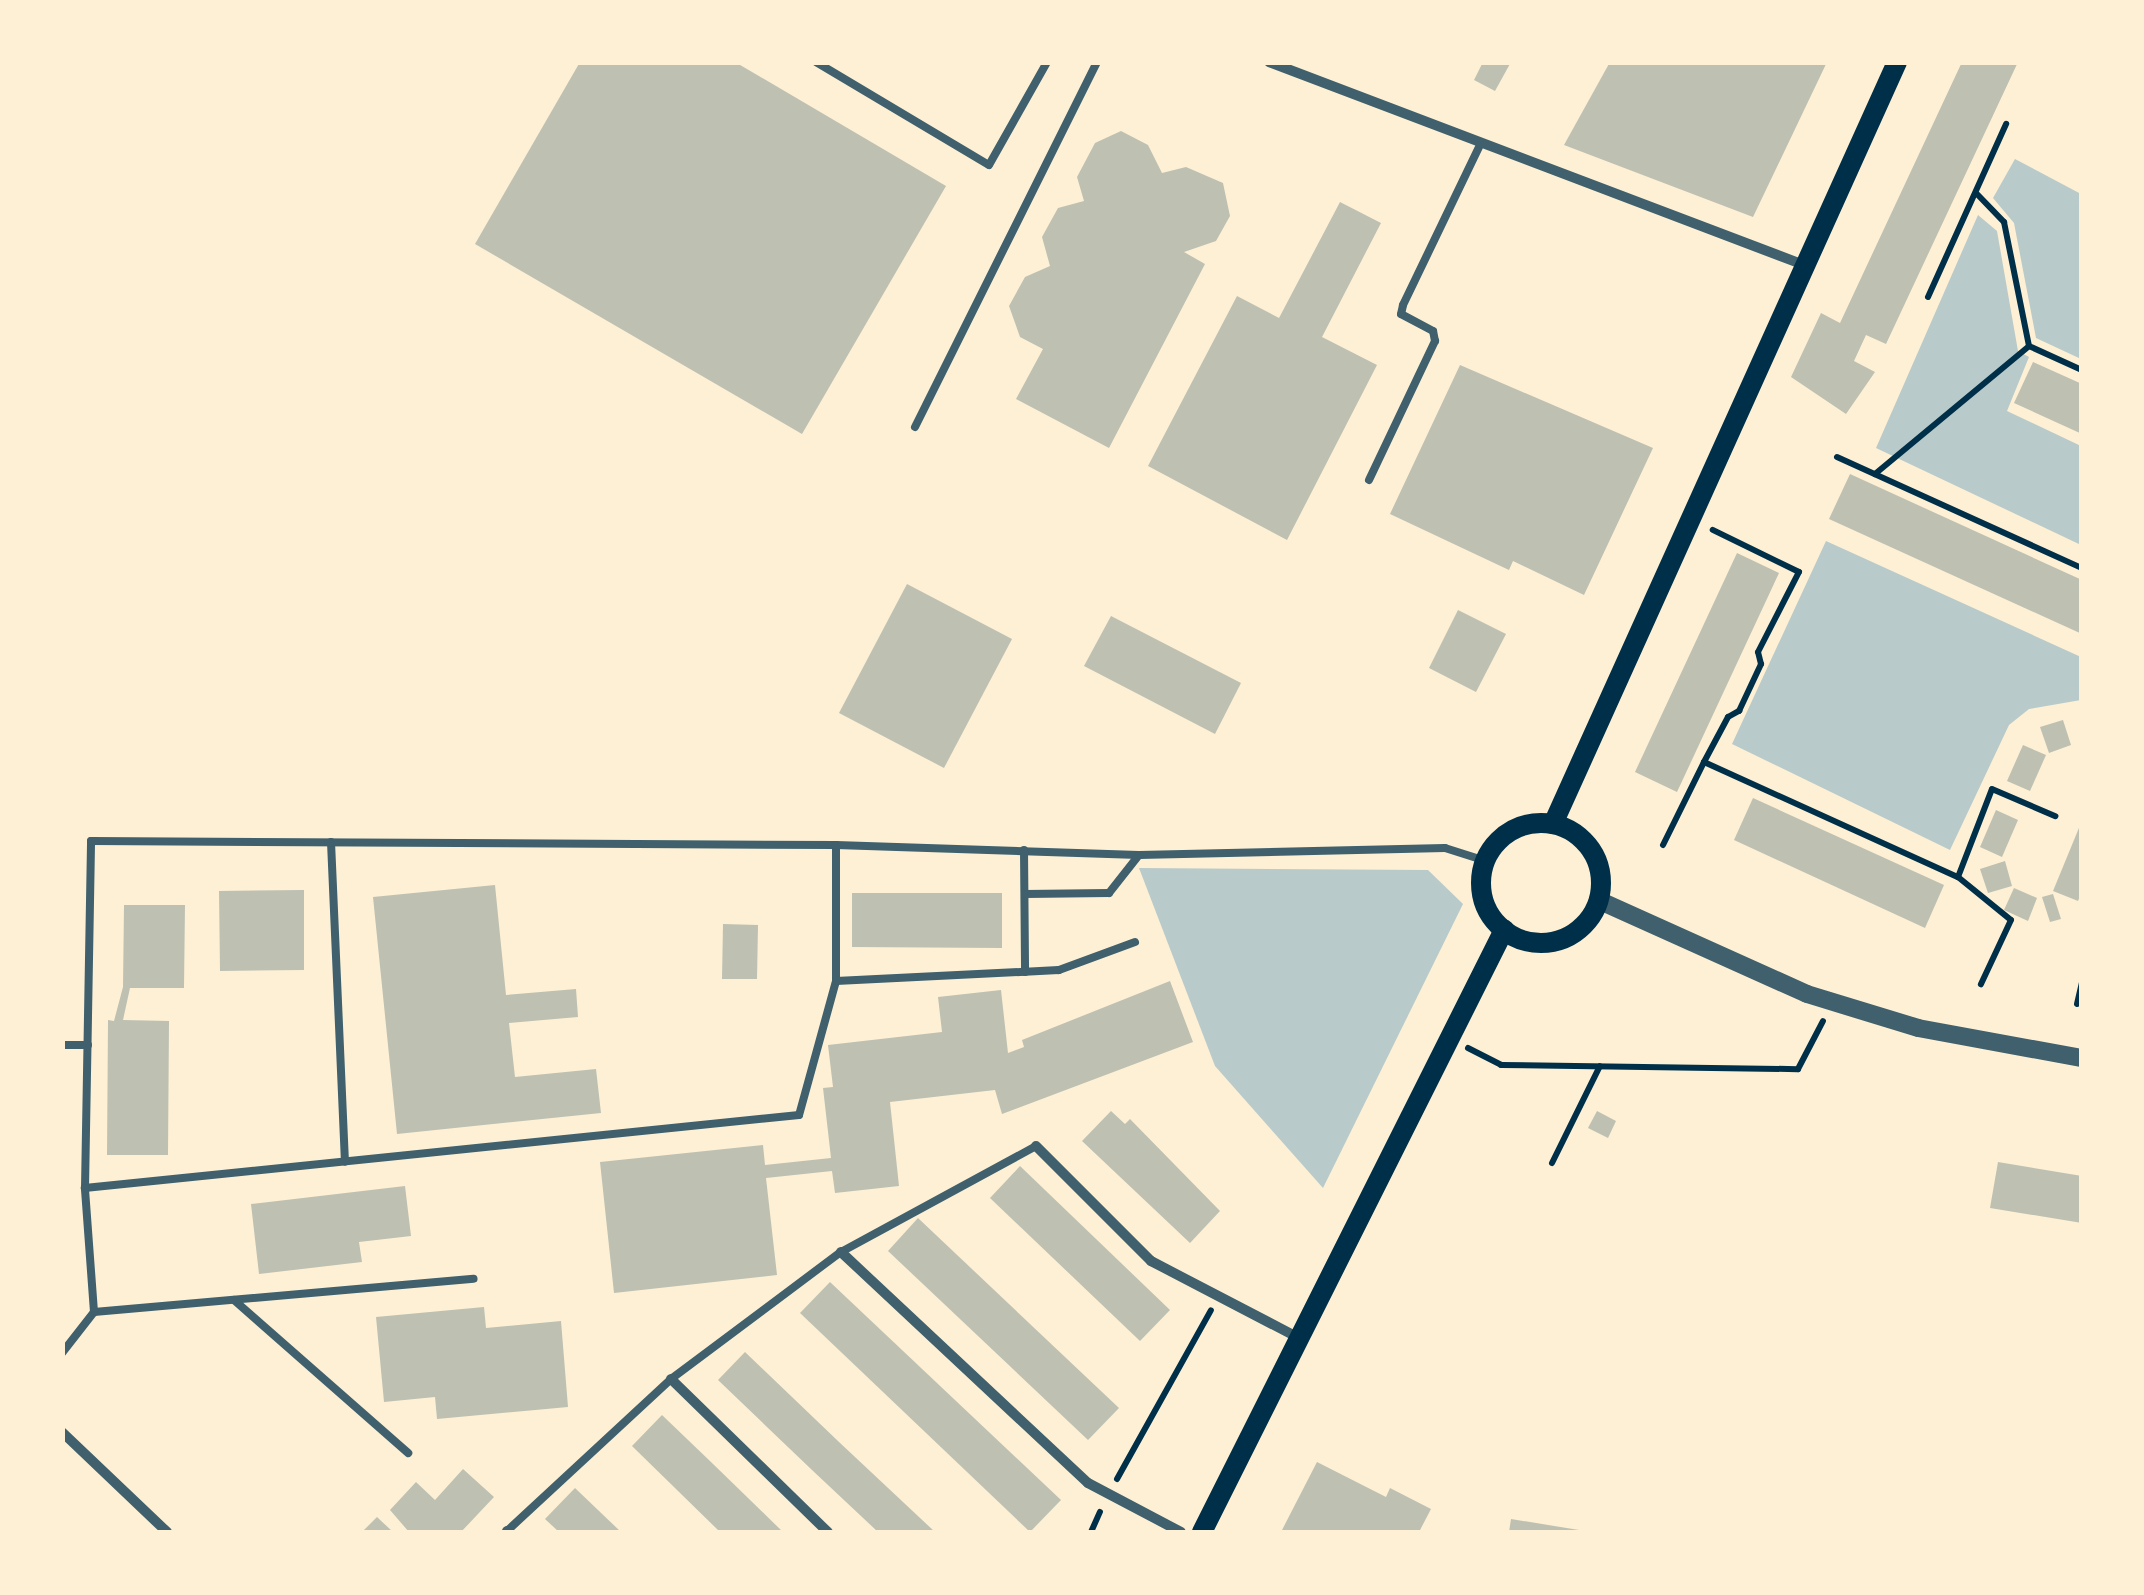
<!DOCTYPE html>
<style>
body{margin:0}
#map{position:relative;width:2144px;height:1595px;overflow:hidden;background:#fdf0d5;font-family:Montserrat,sans-serif}
div>[style]{position:absolute}
.green>*{inset:0;background:#b9caca}
.building>*{inset:0;background:#bec0b2}
.path>*{height:6px;margin:-3px;padding:0 3px;transform-origin:3px;border-radius:3px;background:#003049}
.service>*{height:8px;margin:-4px;padding:0 4px;transform-origin:4px;border-radius:4px;background:#3f606c}
.minor>*{height:10px;margin:-5px;padding:0 5px;transform-origin:5px;border-radius:5px;background:#3f606c}
.tertiary>*{height:18px;margin:-9px;padding:0 9px;transform-origin:9px;border-radius:9px;background:#3f606c}
.secondary>*{height:20px;margin:-10px;padding:0 10px;transform-origin:10px;border-radius:10px;background:#003049}
.secondary>.ring{margin:-10px;padding:0;box-sizing:content-box;background:none;border:20px solid #003049;border-radius:50%}
span{translate:-50% -50%;white-space:nowrap;text-align:center;line-height:1.15;-webkit-text-stroke:10px #fdf0d5;paint-order:stroke}
.frame{position:absolute;inset:0;border:65px solid #fdf0d5;pointer-events:none}
</style>
<div id="map">
<div class="green">
<i style="clip-path:polygon(2015px 159px,2081px 194px,2081px 359px,2036px 338px,2014px 223px,1993px 198px)"></i>
<i style="clip-path:polygon(1978px 215px,1997px 231px,2018px 351px,2029px 357px,2007px 411px,2081px 446px,2081px 545px,1876px 448px)"></i>
<i style="clip-path:polygon(1826px 541px,2081px 657px,2081px 700px,2029px 709px,2009px 725px,1950px 850px,1732px 744px)"></i>
<i style="clip-path:polygon(1139px 868px,1428px 870px,1463px 904px,1323px 1188px,1215px 1066px)"></i>
</div>
<div class="building">
<i style="clip-path:polygon(580px 62px,735px 62px,946px 186px,802px 434px,475px 244px)"></i>
<i style="clip-path:polygon(1483px 62px,1511px 62px,1495px 91px,1474px 80px)"></i>
<i style="clip-path:polygon(1610px 62px,1827px 62px,1753px 217px,1564px 145px)"></i>
<i style="clip-path:polygon(1962px 62px,2018px 62px,1886px 344px,1866px 335px,1854px 361px,1875px 372px,1846px 414px,1791px 377px,1821px 313px,1840px 323px)"></i>
<i style="clip-path:polygon(1121px 131px,1148px 145px,1162px 173px,1186px 167px,1223px 183px,1230px 216px,1216px 241px,1184px 252px,1205px 264px,1109px 448px,1016px 399px,1043px 349px,1020px 337px,1009px 306px,1025px 277px,1050px 266px,1042px 237px,1058px 208px,1084px 201px,1077px 177px,1095px 143px)"></i>
<i style="clip-path:polygon(1340px 202px,1381px 223px,1322px 337px,1377px 365px,1287px 540px,1148px 466px,1237px 296px,1279px 318px)"></i>
<i style="clip-path:polygon(2033px 362px,2082px 384px,2082px 434px,2014px 403px)"></i>
<i style="clip-path:polygon(1460px 365px,1653px 448px,1584px 595px,1513px 561px,1509px 570px,1390px 514px)"></i>
<i style="clip-path:polygon(1850px 474px,2082px 580px,2082px 634px,1829px 519px)"></i>
<i style="clip-path:polygon(1737px 553px,1779px 573px,1677px 792px,1635px 772px)"></i>
<i style="clip-path:polygon(907px 584px,1012px 639px,944px 768px,839px 713px)"></i>
<i style="clip-path:polygon(1458px 610px,1506px 634px,1476px 692px,1429px 668px)"></i>
<i style="clip-path:polygon(1111px 616px,1241px 683px,1215px 734px,1084px 666px)"></i>
<i style="clip-path:polygon(2063px 720px,2071px 745px,2049px 753px,2040px 727px)"></i>
<i style="clip-path:polygon(2023px 745px,2046px 755px,2030px 791px,2007px 781px)"></i>
<i style="clip-path:polygon(1753px 798px,1944px 885px,1925px 928px,1734px 840px)"></i>
<i style="clip-path:polygon(1996px 810px,2018px 820px,2002px 857px,1980px 847px)"></i>
<i style="clip-path:polygon(2081px 823px,2082px 891px,2078px 901px,2053px 891px)"></i>
<i style="clip-path:polygon(2005px 861px,2012px 886px,1988px 893px,1980px 869px)"></i>
<i style="clip-path:polygon(495px 885px,506px 995px,576px 989px,578px 1017px,509px 1023px,515px 1077px,596px 1069px,601px 1113px,397px 1134px,373px 897px)"></i>
<i style="clip-path:polygon(2014px 888px,2037px 898px,2028px 921px,2004px 910px)"></i>
<i style="clip-path:polygon(304px 890px,304px 970px,220px 971px,219px 891px)"></i>
<i style="clip-path:polygon(852px 893px,1002px 893px,1002px 948px,852px 947px)"></i>
<i style="clip-path:polygon(2053px 894px,2061px 919px,2050px 922px,2042px 897px)"></i>
<i style="clip-path:polygon(124px 905px,185px 905px,184px 988px,130px 988px,123px 1020px,169px 1021px,168px 1155px,107px 1155px,108px 1020px,114px 1021px,123px 987px)"></i>
<i style="clip-path:polygon(723px 924px,758px 925px,757px 979px,722px 979px)"></i>
<i style="clip-path:polygon(1170px 981px,1193px 1042px,1002px 1114px,995px 1090px,890px 1102px,899px 1186px,835px 1193px,832px 1171px,766px 1178px,777px 1275px,614px 1293px,600px 1162px,763px 1145px,765px 1165px,831px 1158px,823px 1088px,833px 1087px,828px 1045px,942px 1032px,938px 997px,1001px 990px,1008px 1053px,1024px 1047px,1022px 1040px)"></i>
<i style="clip-path:polygon(1111px 1111px,1125px 1124px,1130px 1119px,1220px 1211px,1190px 1243px,1082px 1141px)"></i>
<i style="clip-path:polygon(1597px 1111px,1616px 1121px,1608px 1138px,1588px 1128px)"></i>
<i style="clip-path:polygon(1998px 1162px,2082px 1176px,2082px 1223px,1990px 1208px)"></i>
<i style="clip-path:polygon(1020px 1166px,1170px 1310px,1140px 1341px,990px 1198px)"></i>
<i style="clip-path:polygon(405px 1186px,411px 1236px,359px 1242px,362px 1262px,259px 1274px,251px 1204px)"></i>
<i style="clip-path:polygon(918px 1218px,1119px 1408px,1088px 1440px,888px 1251px)"></i>
<i style="clip-path:polygon(830px 1282px,1061px 1500px,1030px 1532px,800px 1313px)"></i>
<i style="clip-path:polygon(484px 1307px,486px 1328px,561px 1321px,568px 1407px,437px 1419px,435px 1397px,384px 1402px,376px 1317px)"></i>
<i style="clip-path:polygon(745px 1352px,839px 1442px,935px 1532px,878px 1532px,812px 1470px,718px 1380px)"></i>
<i style="clip-path:polygon(662px 1415px,711px 1462px,783px 1532px,720px 1532px,632px 1446px)"></i>
<i style="clip-path:polygon(1317px 1462px,1386px 1497px,1390px 1488px,1431px 1509px,1419px 1532px,1281px 1532px)"></i>
<i style="clip-path:polygon(463px 1469px,494px 1497px,461px 1532px,409px 1532px,390px 1510px,416px 1482px,435px 1500px)"></i>
<i style="clip-path:polygon(575px 1488px,621px 1532px,559px 1532px,545px 1519px)"></i>
<i style="clip-path:polygon(377px 1517px,393px 1532px,362px 1532px)"></i>
<i style="clip-path:polygon(1511px 1519px,1579px 1530px,1579px 1532px,1509px 1532px)"></i>
</div>
<div class="path">
<i style="left:1977px;top:194px;width:39px;rotate:46deg"></i>
<i style="left:2004px;top:222px;width:126px;rotate:78.6deg"></i>
<i style="left:2029px;top:346px;width:58px;rotate:24.4deg"></i>
<i style="left:1928px;top:297px;width:190px;rotate:-65.7deg"></i>
<i style="left:1837px;top:457px;width:269px;rotate:24.4deg"></i>
<i style="left:1875px;top:474px;width:200px;rotate:-39.7deg"></i>
<i style="left:1704px;top:762px;width:51px;rotate:-61.9deg"></i>
<i style="left:1728px;top:717px;width:13px;rotate:-29deg"></i>
<i style="left:1739px;top:711px;width:52px;rotate:-64.9deg"></i>
<i style="left:1761px;top:664px;width:12px;rotate:-104deg"></i>
<i style="left:1758px;top:652px;width:90px;rotate:-62.9deg"></i>
<i style="left:1799px;top:572px;width:96px;rotate:-154deg"></i>
<i style="left:1663px;top:845px;width:93px;rotate:-63.7deg"></i>
<i style="left:1704px;top:762px;width:279px;rotate:24.4deg"></i>
<i style="left:1958px;top:877px;width:68px;rotate:39.1deg"></i>
<i style="left:2011px;top:920px;width:71px;rotate:115.1deg"></i>
<i style="left:1958px;top:877px;width:94px;rotate:-68.9deg"></i>
<i style="left:1992px;top:789px;width:69px;rotate:23.2deg"></i>
<i style="left:2077px;top:1004px;width:23px;rotate:-77deg"></i>
<i style="left:1468px;top:1048px;width:37px;rotate:27deg"></i>
<i style="left:1501px;top:1065px;width:297px;rotate:0.8deg"></i>
<i style="left:1798px;top:1069px;width:54px;rotate:-62.5deg"></i>
<i style="left:1552px;top:1163px;width:108px;rotate:-63.7deg"></i>
<i style="left:1117px;top:1479px;width:193px;rotate:-60.9deg"></i>
<i style="left:1091px;top:1532px;width:22px;rotate:-66deg"></i>
</div>
<div class="service">
<i style="left:816px;top:62px;width:201px;rotate:30.8deg"></i>
<i style="left:989px;top:165px;width:118px;rotate:-60.6deg"></i>
<i style="left:915px;top:427px;width:408px;rotate:-63.5deg"></i>
<i style="left:1369px;top:480px;width:154px;rotate:-64.6deg"></i>
<i style="left:1435px;top:341px;width:10px;rotate:-101deg"></i>
<i style="left:1433px;top:331px;width:36px;rotate:-152deg"></i>
<i style="left:1401px;top:314px;width:9px;rotate:-77deg"></i>
<i style="left:1403px;top:305px;width:180px;rotate:-64.3deg"></i>
<i style="left:331px;top:842px;width:320px;rotate:87.5deg"></i>
<i style="left:836px;top:845px;width:136px;rotate:90deg"></i>
<i style="left:836px;top:981px;width:139px;rotate:105.4deg"></i>
<i style="left:799px;top:1115px;width:718px;rotate:174.16deg"></i>
<i style="left:85px;top:1188px;width:347px;rotate:-89deg"></i>
<i style="left:91px;top:841px;width:745px;rotate:0.31deg"></i>
<i style="left:836px;top:845px;width:303px;rotate:1.9deg"></i>
<i style="left:1139px;top:855px;width:306px;rotate:-1.3deg"></i>
<i style="left:1445px;top:848px;width:43px;rotate:17.6deg"></i>
<i style="left:1024px;top:850px;width:122px;rotate:89.5deg"></i>
<i style="left:1025px;top:894px;width:84px;rotate:-0.7deg"></i>
<i style="left:1109px;top:893px;width:48px;rotate:-51.7deg"></i>
<i style="left:836px;top:981px;width:223px;rotate:-2.8deg"></i>
<i style="left:1059px;top:970px;width:81px;rotate:-20.2deg"></i>
<i style="left:62px;top:1045px;width:26px"></i>
<i style="left:234px;top:1300px;width:232px;rotate:41.3deg"></i>
<i style="left:94px;top:1312px;width:381px;rotate:-5deg"></i>
<i style="left:62px;top:1353px;width:52px;rotate:-52deg"></i>
<i style="left:94px;top:1312px;width:124px;rotate:-94.2deg"></i>
<i style="left:507px;top:1531px;width:224px;rotate:-42.8deg"></i>
<i style="left:671px;top:1379px;width:212px;rotate:-36.8deg"></i>
<i style="left:841px;top:1252px;width:222px;rotate:-28.5deg"></i>
</div>
<div class="minor">
<i style="left:1269px;top:62px;width:572px;rotate:20.78deg"></i>
<i style="left:1036px;top:1146px;width:163px;rotate:45deg"></i>
<i style="left:1151px;top:1261px;width:167px;rotate:27.5deg"></i>
<i style="left:841px;top:1252px;width:338px;rotate:43.1deg"></i>
<i style="left:1088px;top:1483px;width:105px;rotate:27.8deg"></i>
<i style="left:671px;top:1379px;width:219px;rotate:44.3deg"></i>
<i style="left:62px;top:1432px;width:145px;rotate:43.6deg"></i>
<i style="left:507px;top:1531px;width:2px;rotate:27deg"></i>
</div>
<div class="tertiary">
<i style="left:1598px;top:900px;width:229px;rotate:24.2deg"></i>
<i style="left:1807px;top:994px;width:116px;rotate:17deg"></i>
<i style="left:1918px;top:1028px;width:167px;rotate:10.4deg"></i>
</div>
<div class="secondary">
<i class="ring" style="left:1481px;top:823px;width:100px;height:100px"></i>
<i style="left:1553px;top:824px;width:836px;rotate:-65.7deg"></i>
<i style="left:1202px;top:1532px;width:674px;rotate:-63.36deg"></i>
</div>
<div class="frame"></div>
</div>
